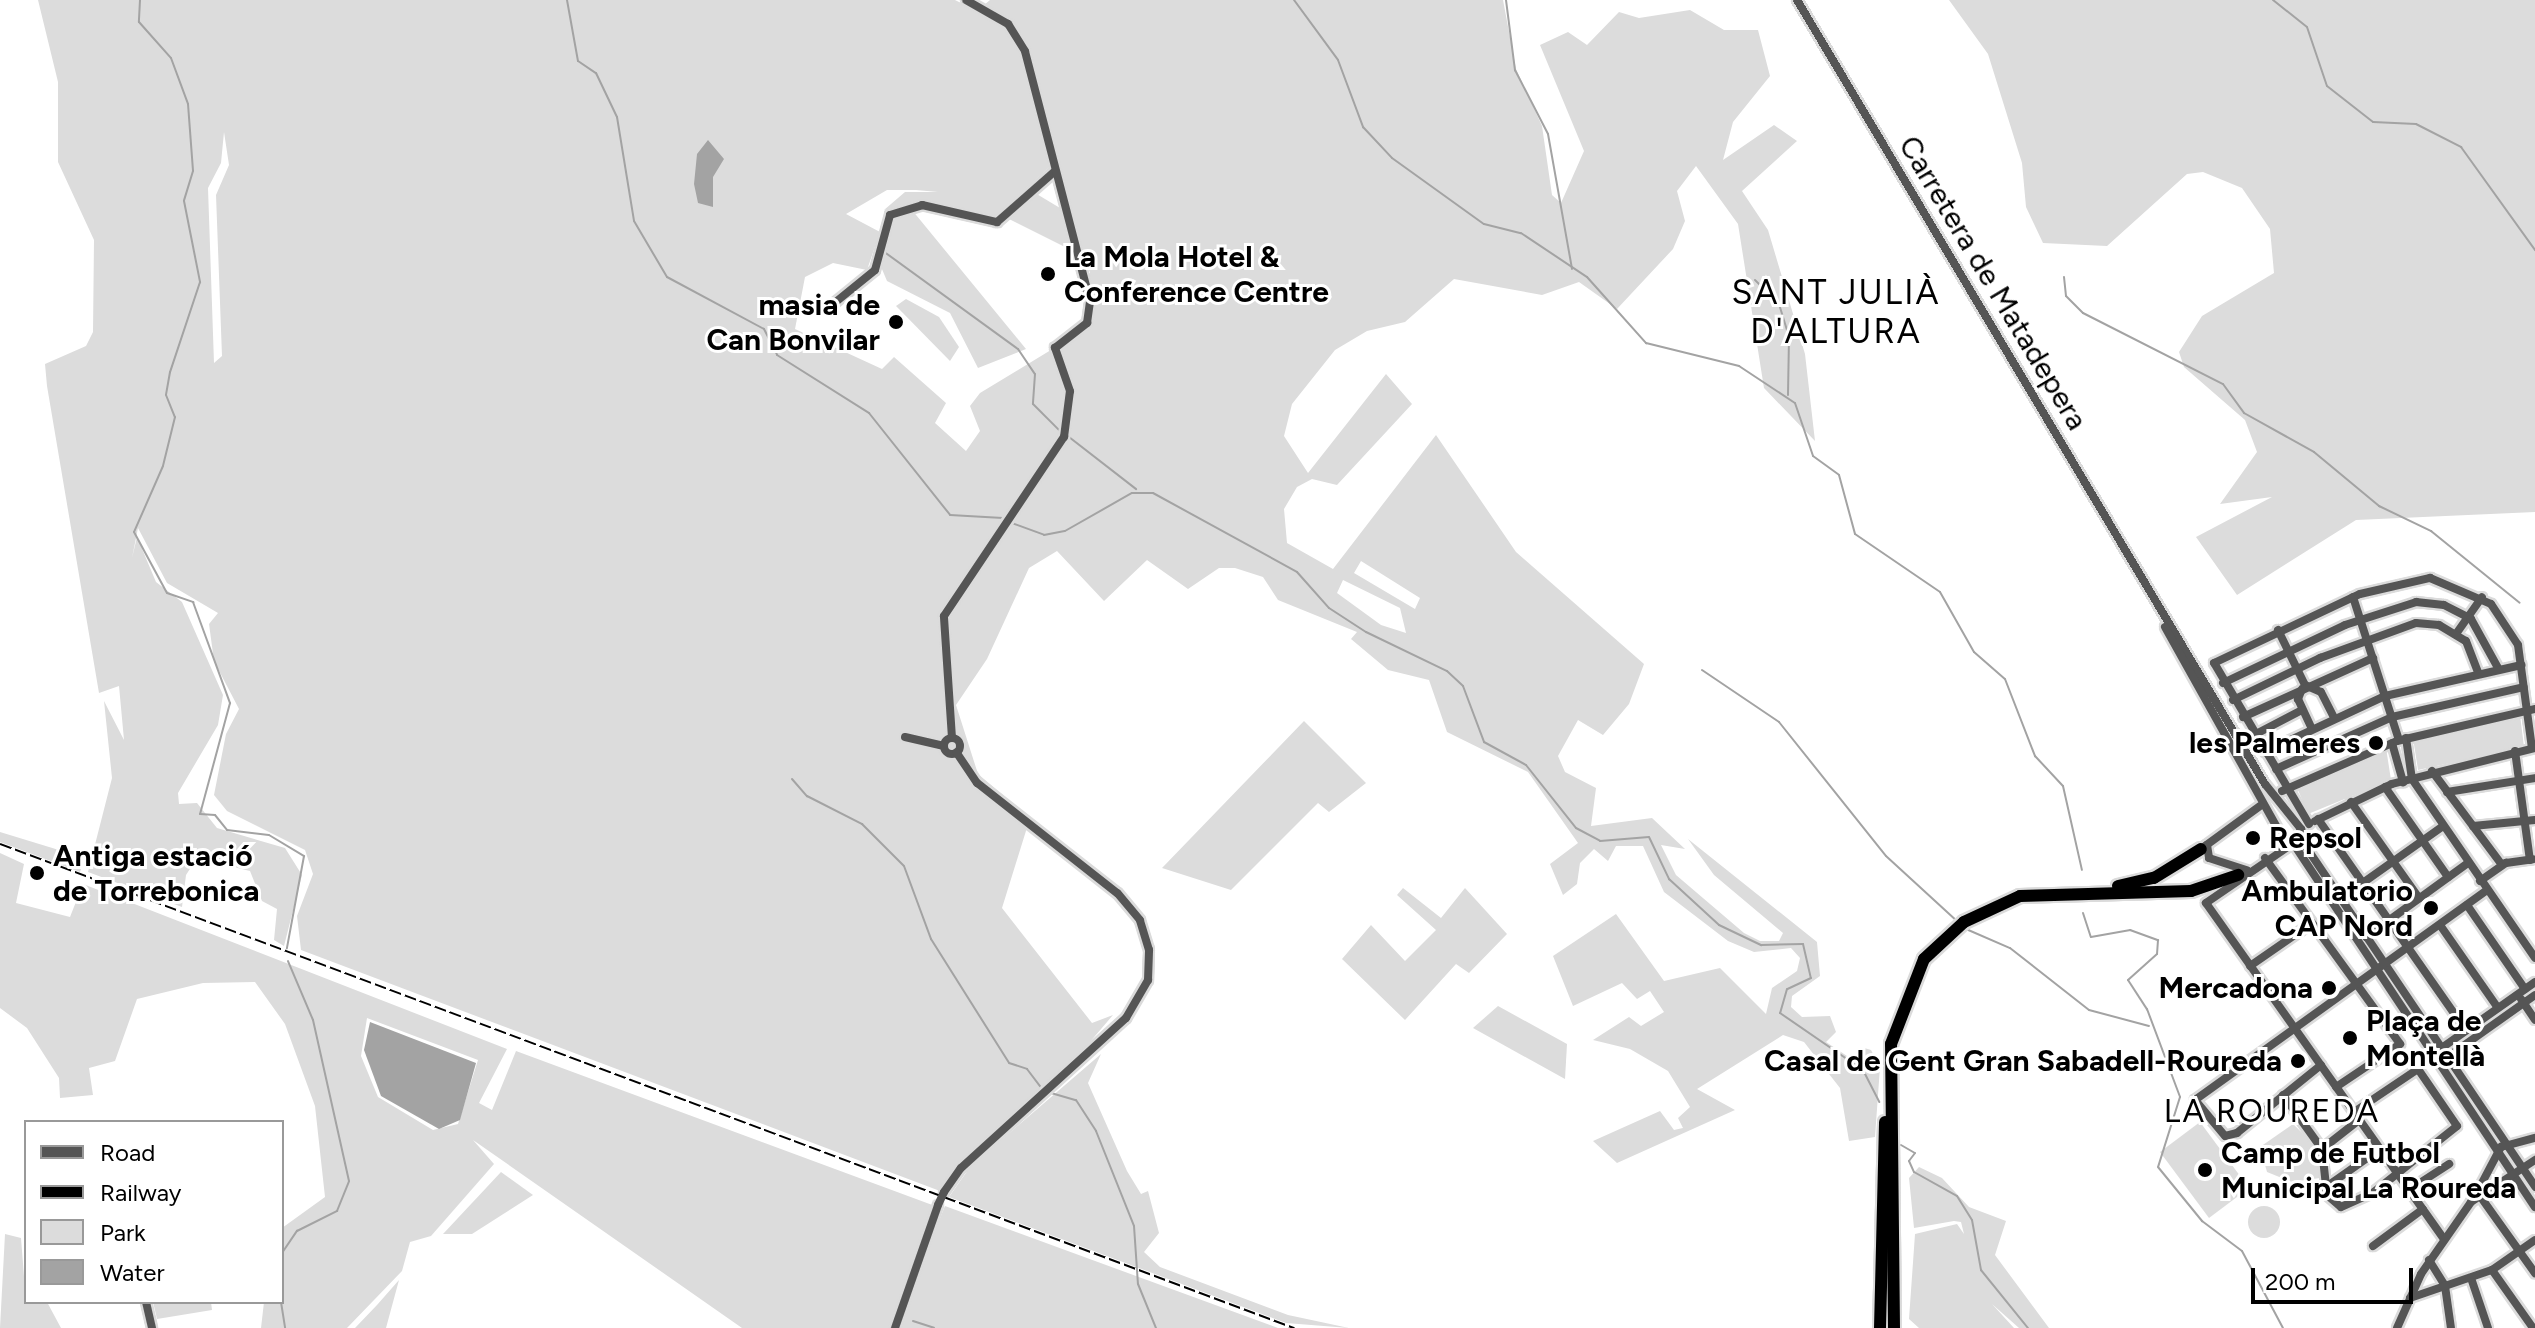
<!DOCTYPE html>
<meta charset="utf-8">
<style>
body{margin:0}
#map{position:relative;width:2535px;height:1328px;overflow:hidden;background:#fff;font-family:Figtree,sans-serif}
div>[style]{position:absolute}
.green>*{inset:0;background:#dcdcdc}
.round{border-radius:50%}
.water>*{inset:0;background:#a3a3a3}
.stream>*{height:2px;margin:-1px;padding:0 1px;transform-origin:1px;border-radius:1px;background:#a3a3a3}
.roads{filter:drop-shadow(2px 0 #dbdbdb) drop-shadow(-2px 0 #dbdbdb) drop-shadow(0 2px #dbdbdb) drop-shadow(0 -2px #dbdbdb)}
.minor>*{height:8px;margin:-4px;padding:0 4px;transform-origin:4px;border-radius:4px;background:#555}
.minor>.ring{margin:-4px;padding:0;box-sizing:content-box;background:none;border:8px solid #555;border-radius:50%}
.highway>*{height:12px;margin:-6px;padding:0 6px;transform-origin:6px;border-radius:6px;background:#000}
.rail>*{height:2px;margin-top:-1px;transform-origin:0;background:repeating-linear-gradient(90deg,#000 0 12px,transparent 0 16px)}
.minor-bridge>*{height:8px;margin:-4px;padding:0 4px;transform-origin:4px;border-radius:4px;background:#555}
.dots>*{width:22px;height:22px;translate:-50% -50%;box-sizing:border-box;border:4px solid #fff;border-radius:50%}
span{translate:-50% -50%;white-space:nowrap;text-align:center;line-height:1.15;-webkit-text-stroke:6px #fff;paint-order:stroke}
.poi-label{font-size:30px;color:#000;font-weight:700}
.left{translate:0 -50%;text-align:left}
.right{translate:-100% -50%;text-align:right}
.street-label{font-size:30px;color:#000}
.neighbourhood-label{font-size:32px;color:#000;letter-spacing:2px}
.quarter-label{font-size:34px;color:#000;letter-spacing:2px}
.legend{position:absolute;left:24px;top:1120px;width:260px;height:184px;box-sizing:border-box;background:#fff;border:2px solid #999;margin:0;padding:10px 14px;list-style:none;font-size:24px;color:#000}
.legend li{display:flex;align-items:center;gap:16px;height:40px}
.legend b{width:40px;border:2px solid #999}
.scale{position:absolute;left:2251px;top:1268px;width:162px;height:36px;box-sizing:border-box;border:4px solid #000;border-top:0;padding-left:10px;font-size:24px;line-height:28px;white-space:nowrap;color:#000;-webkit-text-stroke:6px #fff;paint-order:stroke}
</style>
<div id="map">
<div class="green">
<i style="clip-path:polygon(evenodd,38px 0,955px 0,977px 11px,990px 0,1503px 0,1516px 69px,1542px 126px,1552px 195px,1561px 203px,1584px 151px,1540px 45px,1568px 32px,1587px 45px,1619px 12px,1639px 18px,1690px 10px,1724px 30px,1758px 30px,1770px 76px,1733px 122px,1723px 160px,1774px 125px,1797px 141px,1742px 191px,1768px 230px,1805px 354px,1815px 441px,1764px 388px,1738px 224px,1696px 166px,1677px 191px,1685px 221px,1673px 249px,1617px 309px,1579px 282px,1542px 295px,1454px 279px,1405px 322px,1367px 331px,1335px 350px,1292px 404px,1284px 436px,1308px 473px,1386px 374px,1412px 404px,1337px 485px,1312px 479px,1297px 487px,1284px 509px,1287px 543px,1333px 569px,1436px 435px,1516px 552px,1644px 664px,1629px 704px,1603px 735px,1578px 720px,1558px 756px,1565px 772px,1596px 788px,1591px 826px,1652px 818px,1685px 849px,1661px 845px,1676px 875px,1744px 933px,1760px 941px,1779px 941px,1783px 933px,1714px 875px,1688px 839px,1817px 942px,1820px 976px,1792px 996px,1791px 1007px,1802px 1017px,1830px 1016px,1836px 1032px,1826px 1042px,1862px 1066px,1861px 1047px,1871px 1050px,1880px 1067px,1875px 1137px,1849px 1141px,1840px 1088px,1804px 1042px,1783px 1035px,1697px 1089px,1735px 1110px,1617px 1163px,1593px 1141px,1660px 1111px,1674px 1130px,1683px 1128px,1678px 1118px,1690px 1107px,1668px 1071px,1630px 1049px,1593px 1040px,1629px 1017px,1641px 1026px,1664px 1012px,1650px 991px,1637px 999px,1622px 983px,1573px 1006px,1553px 956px,1616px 914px,1664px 981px,1720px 968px,1766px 1014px,1772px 988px,1797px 971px,1800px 958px,1791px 948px,1754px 952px,1728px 941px,1664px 892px,1643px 846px,1616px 846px,1608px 861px,1594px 849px,1580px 863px,1577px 884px,1563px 895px,1550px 864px,1578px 843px,1528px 772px,1447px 732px,1429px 680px,1388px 670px,1351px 639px,1357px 632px,1278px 600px,1263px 577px,1235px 568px,1219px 568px,1188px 589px,1147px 560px,1104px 601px,1057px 551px,1029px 568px,987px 659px,956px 705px,978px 774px,1030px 818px,1002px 908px,1092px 1023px,1113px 1015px,1054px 1084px,953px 1170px,940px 1191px,301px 950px,297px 916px,313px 874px,305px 850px,227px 811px,214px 795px,226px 734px,239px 709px,214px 661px,209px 624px,218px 613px,167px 583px,138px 528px,132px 558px,137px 537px,156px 582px,182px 602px,223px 695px,218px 725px,178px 793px,179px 804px,197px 803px,217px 828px,285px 848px,302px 875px,284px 946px,274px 940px,277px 909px,262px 901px,250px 871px,197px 858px,186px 875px,182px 907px,88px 872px,112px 778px,104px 701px,124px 740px,119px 686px,99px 693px,47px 386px,45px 364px,86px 346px,93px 332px,94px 240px,58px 162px,58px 82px,38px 0,224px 132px,229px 165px,216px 195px,222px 356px,214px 363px,208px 188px,221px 163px,224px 132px,38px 0,1054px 163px,1090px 273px,1073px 284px,1094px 296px,1092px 325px,980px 393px,970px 406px,980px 431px,966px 451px,935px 423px,946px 403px,894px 357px,882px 369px,795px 329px,805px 277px,833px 263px,867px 270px,880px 232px,846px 214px,887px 190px,916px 190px,938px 192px,905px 192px,884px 210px,930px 201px,995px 216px,1054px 163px,38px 0,1361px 561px,1420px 598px,1415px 609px,1354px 573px,1361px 561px,38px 0,1343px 580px,1400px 608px,1406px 633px,1381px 625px,1337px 593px,1343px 580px)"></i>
<i style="clip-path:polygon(1949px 0,2535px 0,2535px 512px,2356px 520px,2237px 595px,2196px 537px,2272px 497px,2220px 504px,2257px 452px,2245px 420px,2184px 367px,2179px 352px,2202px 316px,2274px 273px,2270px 229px,2242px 188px,2203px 172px,2187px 174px,2107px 246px,2043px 243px,2026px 207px,2022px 163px,1988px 54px)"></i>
<i style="clip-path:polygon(1035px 193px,1060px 208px,1073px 251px,1009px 219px)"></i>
<i style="clip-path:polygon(912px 210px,1026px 349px,978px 368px,950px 313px,887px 281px,879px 262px,890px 217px)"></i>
<i style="clip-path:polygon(906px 299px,939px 317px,959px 347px,950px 361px,896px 306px)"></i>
<i style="clip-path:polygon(2520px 715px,2524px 747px,2418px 770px,2413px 738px)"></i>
<i style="clip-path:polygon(1304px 721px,1366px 783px,1329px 812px,1318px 803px,1231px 890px,1162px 868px)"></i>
<i style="clip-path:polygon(2386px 748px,2391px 780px,2308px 814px,2298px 790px)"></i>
<i style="clip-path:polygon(0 832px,85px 858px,80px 872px,0 842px)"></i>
<i style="clip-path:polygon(evenodd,0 853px,24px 864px,16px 903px,70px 917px,83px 884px,507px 1049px,479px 1103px,492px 1110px,516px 1051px,935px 1206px,902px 1290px,906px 1301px,945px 1206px,1278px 1328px,742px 1328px,473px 1140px,494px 1164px,431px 1236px,410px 1242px,402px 1271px,347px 1328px,261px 1328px,264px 1302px,282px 1302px,282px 1228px,325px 1197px,315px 1106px,285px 1024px,255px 982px,203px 983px,137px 999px,115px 1061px,89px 1068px,93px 1095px,60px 1098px,59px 1078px,27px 1028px,0 1008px,0 853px,367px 1018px,478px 1060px,458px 1124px,433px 1130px,378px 1097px,361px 1056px,367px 1018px)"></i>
<i style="clip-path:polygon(1403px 888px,1441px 918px,1465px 888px,1507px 934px,1469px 973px,1456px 964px,1405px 1020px,1342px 959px,1371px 925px,1405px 961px,1436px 930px,1397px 895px)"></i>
<i style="clip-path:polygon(1498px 1006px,1567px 1044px,1565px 1079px,1473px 1028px)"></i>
<i style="clip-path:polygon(1101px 1054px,1088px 1083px,1127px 1171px,1141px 1194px,1148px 1191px,1159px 1233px,1144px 1252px,1160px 1267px,1288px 1315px,1349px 1328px,1286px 1323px,949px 1197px,970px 1167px)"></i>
<i style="clip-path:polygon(2200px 1122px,2249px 1188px,2209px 1218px,2160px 1152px)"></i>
<i style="clip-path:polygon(2293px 1124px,2317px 1147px,2320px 1178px,2292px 1182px,2267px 1172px,2260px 1147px)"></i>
<i style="clip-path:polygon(1919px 1167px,1942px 1178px,1969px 1207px,2006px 1221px,1995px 1255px,2049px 1328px,2019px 1328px,1992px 1304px,2014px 1328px,1919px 1328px,1909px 1319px,1915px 1234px,1957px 1224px,1964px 1234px,1961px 1222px,1954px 1221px,1914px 1228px,1909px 1178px)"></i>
<i style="clip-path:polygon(501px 1172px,533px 1195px,472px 1234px,443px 1234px)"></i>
<i class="round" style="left:2248px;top:1206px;width:32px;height:32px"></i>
<i style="clip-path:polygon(5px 1234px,21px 1238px,26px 1302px,47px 1302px,61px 1328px,0 1328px)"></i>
<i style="clip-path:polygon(399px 1280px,386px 1328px,355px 1328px,377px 1305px)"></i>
<i style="clip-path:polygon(153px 1302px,211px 1302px,212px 1310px,157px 1319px)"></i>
</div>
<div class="water">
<i style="clip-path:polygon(708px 140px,724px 159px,713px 177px,713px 207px,698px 203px,694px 184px,697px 154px)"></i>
<i style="clip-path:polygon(370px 1022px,476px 1063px,460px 1120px,439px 1129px,381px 1096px,364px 1050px)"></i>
</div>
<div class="stream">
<i style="left:140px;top:0;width:22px;rotate:93deg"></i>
<i style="left:139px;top:22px;width:48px;rotate:48.4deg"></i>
<i style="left:171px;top:58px;width:49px;rotate:69.7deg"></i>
<i style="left:188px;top:104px;width:67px;rotate:85.7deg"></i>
<i style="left:193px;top:171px;width:31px;rotate:107deg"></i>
<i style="left:184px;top:201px;width:83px;rotate:78.8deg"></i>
<i style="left:200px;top:282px;width:95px;rotate:108.4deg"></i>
<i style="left:170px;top:372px;width:23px;rotate:100deg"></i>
<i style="left:166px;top:395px;width:24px;rotate:68deg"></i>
<i style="left:175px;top:417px;width:50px;rotate:103.8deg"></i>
<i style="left:163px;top:466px;width:72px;rotate:113.7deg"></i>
<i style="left:134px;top:532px;width:69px;rotate:61.6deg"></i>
<i style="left:167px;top:593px;width:28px;rotate:19deg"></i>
<i style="left:193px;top:602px;width:108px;rotate:69.9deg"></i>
<i style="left:230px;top:703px;width:115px;rotate:105.1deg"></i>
<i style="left:200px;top:814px;width:15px;rotate:4deg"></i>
<i style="left:215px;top:815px;width:19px;rotate:51deg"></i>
<i style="left:227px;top:830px;width:42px;rotate:6.8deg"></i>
<i style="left:269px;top:835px;width:41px;rotate:31deg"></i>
<i style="left:304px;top:856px;width:94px;rotate:100.5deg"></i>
<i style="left:567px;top:0;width:62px;rotate:79.8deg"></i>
<i style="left:578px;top:61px;width:22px;rotate:34deg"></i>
<i style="left:596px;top:73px;width:49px;rotate:64.5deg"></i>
<i style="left:617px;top:117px;width:105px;rotate:80.7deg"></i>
<i style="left:634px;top:221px;width:65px;rotate:59.5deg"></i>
<i style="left:667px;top:277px;width:110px;rotate:28.2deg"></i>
<i style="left:764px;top:329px;width:29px;rotate:63deg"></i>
<i style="left:777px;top:355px;width:109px;rotate:32.2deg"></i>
<i style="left:869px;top:413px;width:130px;rotate:51.5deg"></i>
<i style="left:950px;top:515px;width:53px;rotate:3.2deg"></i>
<i style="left:1294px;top:0;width:74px;rotate:53.7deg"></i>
<i style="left:1338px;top:60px;width:72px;rotate:69.5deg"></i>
<i style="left:1363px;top:127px;width:42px;rotate:46.9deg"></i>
<i style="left:1392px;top:158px;width:113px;rotate:35.7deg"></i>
<i style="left:1484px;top:224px;width:38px;rotate:14deg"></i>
<i style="left:1521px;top:233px;width:79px;rotate:33.7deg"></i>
<i style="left:1587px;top:277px;width:89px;rotate:48.2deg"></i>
<i style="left:1646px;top:343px;width:96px;rotate:13.9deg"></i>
<i style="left:1739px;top:366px;width:67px;rotate:33.5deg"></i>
<i style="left:1795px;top:403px;width:56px;rotate:71.2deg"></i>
<i style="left:1813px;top:456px;width:32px;rotate:36deg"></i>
<i style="left:1839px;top:475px;width:61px;rotate:74.8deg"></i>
<i style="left:1855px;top:534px;width:103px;rotate:34.3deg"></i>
<i style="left:1940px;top:592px;width:69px;rotate:60.5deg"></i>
<i style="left:1974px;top:652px;width:41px;rotate:41.1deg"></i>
<i style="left:2005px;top:679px;width:83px;rotate:68.7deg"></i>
<i style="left:2035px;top:756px;width:41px;rotate:47deg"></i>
<i style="left:2063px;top:786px;width:86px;rotate:77.3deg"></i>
<i style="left:1506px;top:0;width:71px;rotate:82.7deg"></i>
<i style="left:1515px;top:70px;width:72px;rotate:62.7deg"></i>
<i style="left:1548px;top:134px;width:137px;rotate:79.9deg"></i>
<i style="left:2273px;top:0;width:43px;rotate:38.5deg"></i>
<i style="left:2307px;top:27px;width:62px;rotate:71.3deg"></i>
<i style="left:2327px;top:86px;width:58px;rotate:38deg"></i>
<i style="left:2373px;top:122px;width:43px;rotate:2.7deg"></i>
<i style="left:2416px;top:124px;width:51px;rotate:27.1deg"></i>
<i style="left:2461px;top:147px;width:127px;rotate:54.3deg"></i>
<i style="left:883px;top:251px;width:167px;rotate:36deg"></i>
<i style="left:1018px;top:349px;width:30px;rotate:56deg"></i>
<i style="left:1035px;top:374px;width:30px;rotate:94deg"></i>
<i style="left:1033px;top:404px;width:38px;rotate:45deg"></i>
<i style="left:2064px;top:277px;width:19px;rotate:84deg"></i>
<i style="left:2066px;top:296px;width:24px;rotate:45deg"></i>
<i style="left:2083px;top:313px;width:157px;rotate:26.9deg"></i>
<i style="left:2223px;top:384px;width:36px;rotate:54deg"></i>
<i style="left:2244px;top:413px;width:80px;rotate:29.1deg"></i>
<i style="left:2314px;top:452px;width:85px;rotate:39.7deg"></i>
<i style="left:2379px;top:506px;width:58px;rotate:25.7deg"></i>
<i style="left:2431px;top:531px;width:114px;rotate:39deg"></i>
<i style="left:1755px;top:280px;width:34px;rotate:45deg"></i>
<i style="left:1779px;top:304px;width:34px;rotate:73deg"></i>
<i style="left:1789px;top:337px;width:58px;rotate:91deg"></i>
<i style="left:1069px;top:437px;width:85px;rotate:37.8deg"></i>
<i style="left:1009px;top:522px;width:37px;rotate:20deg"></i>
<i style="left:1044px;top:535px;width:21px;rotate:-11deg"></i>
<i style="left:1065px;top:531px;width:77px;rotate:-29.6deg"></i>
<i style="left:1132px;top:493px;width:21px"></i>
<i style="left:1153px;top:493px;width:164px;rotate:28.7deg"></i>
<i style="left:1297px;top:572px;width:48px;rotate:48.4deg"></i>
<i style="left:1329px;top:608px;width:44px;rotate:33deg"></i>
<i style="left:1366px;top:632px;width:90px;rotate:25.7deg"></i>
<i style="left:1447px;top:671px;width:22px;rotate:43deg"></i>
<i style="left:1463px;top:686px;width:60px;rotate:69.4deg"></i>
<i style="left:1484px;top:742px;width:48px;rotate:28.7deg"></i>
<i style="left:1526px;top:765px;width:80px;rotate:51.6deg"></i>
<i style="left:1576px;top:828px;width:27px;rotate:28deg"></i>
<i style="left:1600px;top:841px;width:49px;rotate:-4.7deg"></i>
<i style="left:1649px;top:837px;width:47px;rotate:64.5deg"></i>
<i style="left:1669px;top:879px;width:68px;rotate:42.6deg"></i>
<i style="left:1719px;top:925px;width:47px;rotate:25.5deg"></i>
<i style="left:1761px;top:945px;width:42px;rotate:-1.4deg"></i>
<i style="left:1803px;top:944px;width:35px;rotate:77deg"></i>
<i style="left:1811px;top:978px;width:26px;rotate:155deg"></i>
<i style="left:1787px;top:989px;width:25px;rotate:106deg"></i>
<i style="left:1780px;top:1013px;width:101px;rotate:34.5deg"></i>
<i style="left:1863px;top:1070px;width:36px;rotate:63deg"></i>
<i style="left:1702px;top:670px;width:93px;rotate:34deg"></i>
<i style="left:1779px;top:722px;width:171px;rotate:51.4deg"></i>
<i style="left:1886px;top:856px;width:98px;rotate:42.5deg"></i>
<i style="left:792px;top:779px;width:23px;rotate:49deg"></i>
<i style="left:807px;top:796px;width:62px;rotate:27deg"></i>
<i style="left:862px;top:824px;width:59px;rotate:45deg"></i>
<i style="left:904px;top:866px;width:78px;rotate:69.7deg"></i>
<i style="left:931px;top:939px;width:146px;rotate:57.8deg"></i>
<i style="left:1009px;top:1063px;width:19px;rotate:18deg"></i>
<i style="left:1027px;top:1069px;width:25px;rotate:53deg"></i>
<i style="left:2083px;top:913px;width:25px;rotate:72deg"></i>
<i style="left:2091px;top:937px;width:40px;rotate:-10deg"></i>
<i style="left:2130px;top:930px;width:30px;rotate:20deg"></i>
<i style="left:2158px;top:940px;width:14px;rotate:94deg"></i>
<i style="left:2157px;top:954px;width:39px;rotate:138deg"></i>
<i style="left:2128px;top:980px;width:35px;rotate:57deg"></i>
<i style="left:2147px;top:1009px;width:94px;rotate:69.4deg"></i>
<i style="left:2180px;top:1097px;width:73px;rotate:107.4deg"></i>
<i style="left:2158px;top:1167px;width:70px;rotate:50.8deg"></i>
<i style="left:2202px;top:1221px;width:50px;rotate:36.9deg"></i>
<i style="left:2242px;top:1251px;width:87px;rotate:62deg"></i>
<i style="left:1966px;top:929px;width:48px;rotate:23.4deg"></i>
<i style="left:2010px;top:948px;width:100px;rotate:38.1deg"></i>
<i style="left:2089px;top:1010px;width:62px;rotate:14.9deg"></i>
<i style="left:1051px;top:1093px;width:26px;rotate:16deg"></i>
<i style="left:1076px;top:1100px;width:37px;rotate:57deg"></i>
<i style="left:1096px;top:1131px;width:102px;rotate:68.2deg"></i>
<i style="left:1134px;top:1226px;width:58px;rotate:86.1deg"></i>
<i style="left:1138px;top:1284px;width:48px;rotate:67.8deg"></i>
<i style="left:1901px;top:1145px;width:16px;rotate:30deg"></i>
<i style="left:1915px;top:1153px;width:10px;rotate:127deg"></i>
<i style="left:1909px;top:1161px;width:12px;rotate:66deg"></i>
<i style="left:1914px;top:1172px;width:49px;rotate:29.2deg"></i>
<i style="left:1957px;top:1196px;width:28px;rotate:58deg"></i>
<i style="left:1972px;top:1220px;width:51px;rotate:79.8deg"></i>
<i style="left:1981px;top:1270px;width:75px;rotate:51deg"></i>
<i style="left:282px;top:1253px;width:27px;rotate:-56deg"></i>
<i style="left:297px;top:1231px;width:45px;rotate:-26.6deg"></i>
<i style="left:337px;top:1211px;width:32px;rotate:-68deg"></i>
<i style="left:349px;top:1181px;width:165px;rotate:-102.6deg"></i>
<i style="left:313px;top:1020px;width:64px;rotate:-113deg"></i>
<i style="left:281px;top:1302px;width:26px;rotate:81deg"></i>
<i style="left:913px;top:1321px;width:22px;rotate:18deg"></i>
</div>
<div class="roads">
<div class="minor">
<i style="left:1797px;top:0;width:913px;rotate:59.17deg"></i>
<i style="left:2265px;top:784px;width:58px;rotate:51.3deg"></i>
<i style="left:832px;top:305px;width:55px;rotate:-39.1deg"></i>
<i style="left:875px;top:270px;width:57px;rotate:-74.7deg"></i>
<i style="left:890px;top:215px;width:34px;rotate:-17deg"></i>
<i style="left:922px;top:205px;width:77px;rotate:12.8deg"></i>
<i style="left:997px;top:222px;width:76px;rotate:-41.3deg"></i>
<i style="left:2353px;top:597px;width:150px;rotate:72.2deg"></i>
<i style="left:2165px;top:627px;width:246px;rotate:60.8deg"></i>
<i style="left:2278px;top:630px;width:61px;rotate:63.9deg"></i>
<i style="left:2305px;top:685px;width:17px;rotate:24deg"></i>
<i style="left:2321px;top:692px;width:28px;rotate:63deg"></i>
<i style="left:2456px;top:634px;width:45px;rotate:-54.9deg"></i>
<i style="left:2223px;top:683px;width:135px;rotate:-25.4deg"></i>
<i style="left:2345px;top:625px;width:75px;rotate:-17.9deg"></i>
<i style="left:2416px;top:602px;width:28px;rotate:6deg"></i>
<i style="left:2444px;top:605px;width:30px;rotate:27deg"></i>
<i style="left:2471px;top:619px;width:56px;rotate:61.1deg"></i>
<i style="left:2302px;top:689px;width:11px;rotate:112deg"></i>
<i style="left:2298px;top:699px;width:31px;rotate:65deg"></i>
<i style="left:2233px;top:700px;width:97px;rotate:-25.8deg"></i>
<i style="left:2320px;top:658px;width:102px;rotate:-20deg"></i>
<i style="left:2416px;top:623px;width:23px;rotate:5deg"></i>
<i style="left:2439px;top:625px;width:31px;rotate:31deg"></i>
<i style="left:2466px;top:641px;width:33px;rotate:69deg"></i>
<i style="left:2243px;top:717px;width:143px;rotate:-24.4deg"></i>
<i style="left:2254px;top:735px;width:54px;rotate:-27.5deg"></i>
<i style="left:905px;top:737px;width:40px;rotate:13deg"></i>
<i class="ring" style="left:944px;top:738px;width:8px;height:8px"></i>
<i style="left:952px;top:738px;width:122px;rotate:-93.8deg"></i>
<i style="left:944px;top:616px;width:216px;rotate:-56.2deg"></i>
<i style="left:1064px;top:437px;width:46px;rotate:-82.6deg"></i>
<i style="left:1070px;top:391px;width:46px;rotate:-109.2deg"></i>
<i style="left:1055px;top:348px;width:41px;rotate:-38deg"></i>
<i style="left:1087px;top:323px;width:22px;rotate:-82deg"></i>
<i style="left:1090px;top:301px;width:258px;rotate:-104.6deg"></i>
<i style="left:1025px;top:51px;width:32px;rotate:-122deg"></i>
<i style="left:1008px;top:24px;width:48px;rotate:-150.3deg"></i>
<i style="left:2406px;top:738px;width:41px;rotate:81.7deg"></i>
<i style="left:2412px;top:779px;width:217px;rotate:55.5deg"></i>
<i style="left:2392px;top:743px;width:41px;rotate:74.2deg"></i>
<i style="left:2515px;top:751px;width:110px;rotate:82.2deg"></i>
<i style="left:2265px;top:752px;width:132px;rotate:-25deg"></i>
<i style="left:2385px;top:696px;width:140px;rotate:-12.8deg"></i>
<i style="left:2276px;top:769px;width:127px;rotate:-24.1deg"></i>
<i style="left:2392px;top:717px;width:135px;rotate:-12.8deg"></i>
<i style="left:2432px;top:771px;width:117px;rotate:53.3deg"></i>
<i style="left:2385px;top:787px;width:110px;rotate:55deg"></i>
<i style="left:2282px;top:791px;width:125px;rotate:-23.5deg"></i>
<i style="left:2397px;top:741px;width:142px;rotate:-13.1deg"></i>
<i style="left:2447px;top:792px;width:89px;rotate:-9deg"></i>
<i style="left:2351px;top:802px;width:118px;rotate:54.7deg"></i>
<i style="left:2318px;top:819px;width:258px;rotate:55deg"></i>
<i style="left:2315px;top:821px;width:85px;rotate:-25.7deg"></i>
<i style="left:2392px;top:784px;width:147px;rotate:-14.1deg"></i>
<i style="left:2309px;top:824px;width:187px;rotate:-120.5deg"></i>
<i style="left:2214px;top:663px;width:161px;rotate:-25.3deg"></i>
<i style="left:2360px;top:594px;width:72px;rotate:-12.9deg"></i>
<i style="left:2430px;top:578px;width:66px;rotate:23.1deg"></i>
<i style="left:2491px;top:604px;width:49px;rotate:56.6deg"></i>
<i style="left:2518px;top:645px;width:104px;rotate:82.3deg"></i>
<i style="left:2473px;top:826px;width:62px;rotate:-5.5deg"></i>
<i style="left:2301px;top:829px;width:14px;rotate:115deg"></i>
<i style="left:2295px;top:842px;width:108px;rotate:145.6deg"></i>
<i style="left:2206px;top:903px;width:410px;rotate:54.7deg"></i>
<i style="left:2300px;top:838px;width:421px;rotate:56deg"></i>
<i style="left:2293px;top:843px;width:437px;rotate:56.4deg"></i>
<i style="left:2207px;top:845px;width:13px;rotate:81deg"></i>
<i style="left:2209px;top:858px;width:40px;rotate:18deg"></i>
<i style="left:2201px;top:849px;width:73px;rotate:-36.1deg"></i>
<i style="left:2265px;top:858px;width:230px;rotate:54deg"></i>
<i style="left:2400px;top:1044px;width:77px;rotate:146.1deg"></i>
<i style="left:2480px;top:881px;width:32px;rotate:-35deg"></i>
<i style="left:2506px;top:863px;width:27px;rotate:-8deg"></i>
<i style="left:2340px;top:899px;width:126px;rotate:-35.3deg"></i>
<i style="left:2467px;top:905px;width:102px;rotate:55.4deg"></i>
<i style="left:2440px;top:925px;width:101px;rotate:55.1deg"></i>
<i style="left:2366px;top:937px;width:126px;rotate:-36deg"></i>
<i style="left:2250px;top:966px;width:75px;rotate:-34.7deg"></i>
<i style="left:2521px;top:999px;width:25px;rotate:56deg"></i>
<i style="left:2443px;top:1047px;width:113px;rotate:-35.2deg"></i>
<i style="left:2449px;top:1056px;width:105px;rotate:-35.3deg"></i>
<i style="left:2321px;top:1065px;width:108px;rotate:141deg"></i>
<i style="left:2237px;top:1133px;width:12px;rotate:166deg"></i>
<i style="left:2225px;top:1136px;width:47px;rotate:-129.8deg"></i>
<i style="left:2195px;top:1100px;width:358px;rotate:-35.7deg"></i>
<i style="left:2283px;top:1095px;width:67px;rotate:54.2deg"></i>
<i style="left:2322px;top:1149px;width:46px;rotate:83.8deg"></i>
<i style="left:2327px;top:1195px;width:18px;rotate:41deg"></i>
<i style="left:2341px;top:1207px;width:36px;rotate:-24deg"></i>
<i style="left:2374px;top:1192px;width:106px;rotate:-38.5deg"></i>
<i style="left:2457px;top:1126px;width:69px;rotate:-124.4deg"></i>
<i style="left:2418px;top:1069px;width:77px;rotate:146.1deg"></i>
<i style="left:2322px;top:1149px;width:47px;rotate:-38.1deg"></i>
<i style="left:2326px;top:1187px;width:66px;rotate:-35.1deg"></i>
<i style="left:2409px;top:1190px;width:48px;rotate:-33deg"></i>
<i style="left:944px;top:1192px;width:29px;rotate:-55deg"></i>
<i style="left:961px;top:1168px;width:223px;rotate:-42.3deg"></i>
<i style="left:1126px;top:1018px;width:44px;rotate:-59.9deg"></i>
<i style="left:1148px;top:980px;width:30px;rotate:-88deg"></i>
<i style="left:1149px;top:950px;width:31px;rotate:-107deg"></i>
<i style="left:1140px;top:920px;width:35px;rotate:-130deg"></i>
<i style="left:1117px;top:893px;width:178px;rotate:-141.8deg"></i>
<i style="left:977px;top:783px;width:37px;rotate:-124deg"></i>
<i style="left:2480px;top:1196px;width:95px;rotate:54.5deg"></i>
<i style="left:2474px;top:1198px;width:58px;rotate:-62.1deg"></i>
<i style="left:2501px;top:1147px;width:35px;rotate:-15deg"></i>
<i style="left:2373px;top:1246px;width:62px;rotate:-36.5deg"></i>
<i style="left:2429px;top:1260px;width:31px;rotate:58deg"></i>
<i style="left:2445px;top:1286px;width:42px;rotate:81.9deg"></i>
<i style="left:2492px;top:1270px;width:71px;rotate:54.7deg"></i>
<i style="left:2471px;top:1278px;width:53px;rotate:71.2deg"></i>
<i style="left:2410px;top:1298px;width:87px;rotate:-18.9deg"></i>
<i style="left:2492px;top:1270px;width:52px;rotate:-34.9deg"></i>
<i style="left:146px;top:1302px;width:27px;rotate:77deg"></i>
<i style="left:895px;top:1328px;width:130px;rotate:-70.7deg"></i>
<i style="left:2397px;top:1328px;width:59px;rotate:-66deg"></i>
<i style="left:2421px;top:1274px;width:88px;rotate:-55.2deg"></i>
<i style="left:2471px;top:1202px;width:77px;rotate:-33.3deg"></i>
</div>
<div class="highway">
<i style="left:2118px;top:886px;width:37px;rotate:-13deg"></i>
<i style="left:2154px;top:878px;width:55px;rotate:-31.7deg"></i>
<i style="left:1880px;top:1328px;width:206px;rotate:-88.6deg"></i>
<i style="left:1894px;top:1328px;width:284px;rotate:-90.6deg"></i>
<i style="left:1891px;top:1044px;width:91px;rotate:-68.8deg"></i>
<i style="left:1924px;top:959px;width:54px;rotate:-42.8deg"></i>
<i style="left:1964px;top:922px;width:62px;rotate:-24.9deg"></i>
<i style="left:2020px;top:896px;width:171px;rotate:-1.7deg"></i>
<i style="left:2191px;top:891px;width:50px;rotate:-18.8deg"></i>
</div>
</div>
<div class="rail">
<i style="left:0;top:844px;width:1382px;rotate:20.51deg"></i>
</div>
<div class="minor-bridge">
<i style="left:938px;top:1205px;width:14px;rotate:-65deg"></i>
</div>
<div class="dots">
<i style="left:1048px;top:274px;background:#000"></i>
<i style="left:896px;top:322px;background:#000"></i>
<i style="left:2376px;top:743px;background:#000"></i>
<i style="left:2253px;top:838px;background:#000"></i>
<i style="left:37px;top:873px;background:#000"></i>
<i style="left:2431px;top:908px;background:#000"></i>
<i style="left:2329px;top:988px;background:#000"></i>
<i style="left:2350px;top:1038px;background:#000"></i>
<i style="left:2298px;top:1061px;background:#000"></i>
<i style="left:2205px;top:1170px;background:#000"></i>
</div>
<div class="poi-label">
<span class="left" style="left:1064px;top:274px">La Mola Hotel &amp;<br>Conference Centre</span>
<span class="right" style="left:880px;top:322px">masia de<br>Can Bonvilar</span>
<span class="right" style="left:2360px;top:743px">les Palmeres</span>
<span class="left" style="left:2269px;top:838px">Repsol</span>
<span class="left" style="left:53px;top:873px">Antiga estació<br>de Torrebonica</span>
<span class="right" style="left:2413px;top:908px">Ambulatorio<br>CAP Nord</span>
<span class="right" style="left:2313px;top:988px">Mercadona</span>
<span class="left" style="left:2366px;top:1038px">Plaça de<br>Montellà</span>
<span class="right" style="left:2282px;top:1061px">Casal de Gent Gran Sabadell-Roureda</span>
<span class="left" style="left:2221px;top:1170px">Camp de Futbol<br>Municipal La Roureda</span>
</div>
<div class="street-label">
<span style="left:1993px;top:283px;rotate:59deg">Carretera de Matadepera</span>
</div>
<div class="neighbourhood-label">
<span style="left:2272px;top:1111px">LA ROUREDA</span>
</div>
<div class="quarter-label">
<span style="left:1836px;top:312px">SANT JULIÀ<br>D'ALTURA</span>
</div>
<ul class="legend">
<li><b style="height:10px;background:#555"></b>Road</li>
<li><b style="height:10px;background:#000"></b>Railway</li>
<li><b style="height:22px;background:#dcdcdc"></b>Park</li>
<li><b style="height:22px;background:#a3a3a3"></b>Water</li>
</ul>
<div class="scale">200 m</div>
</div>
